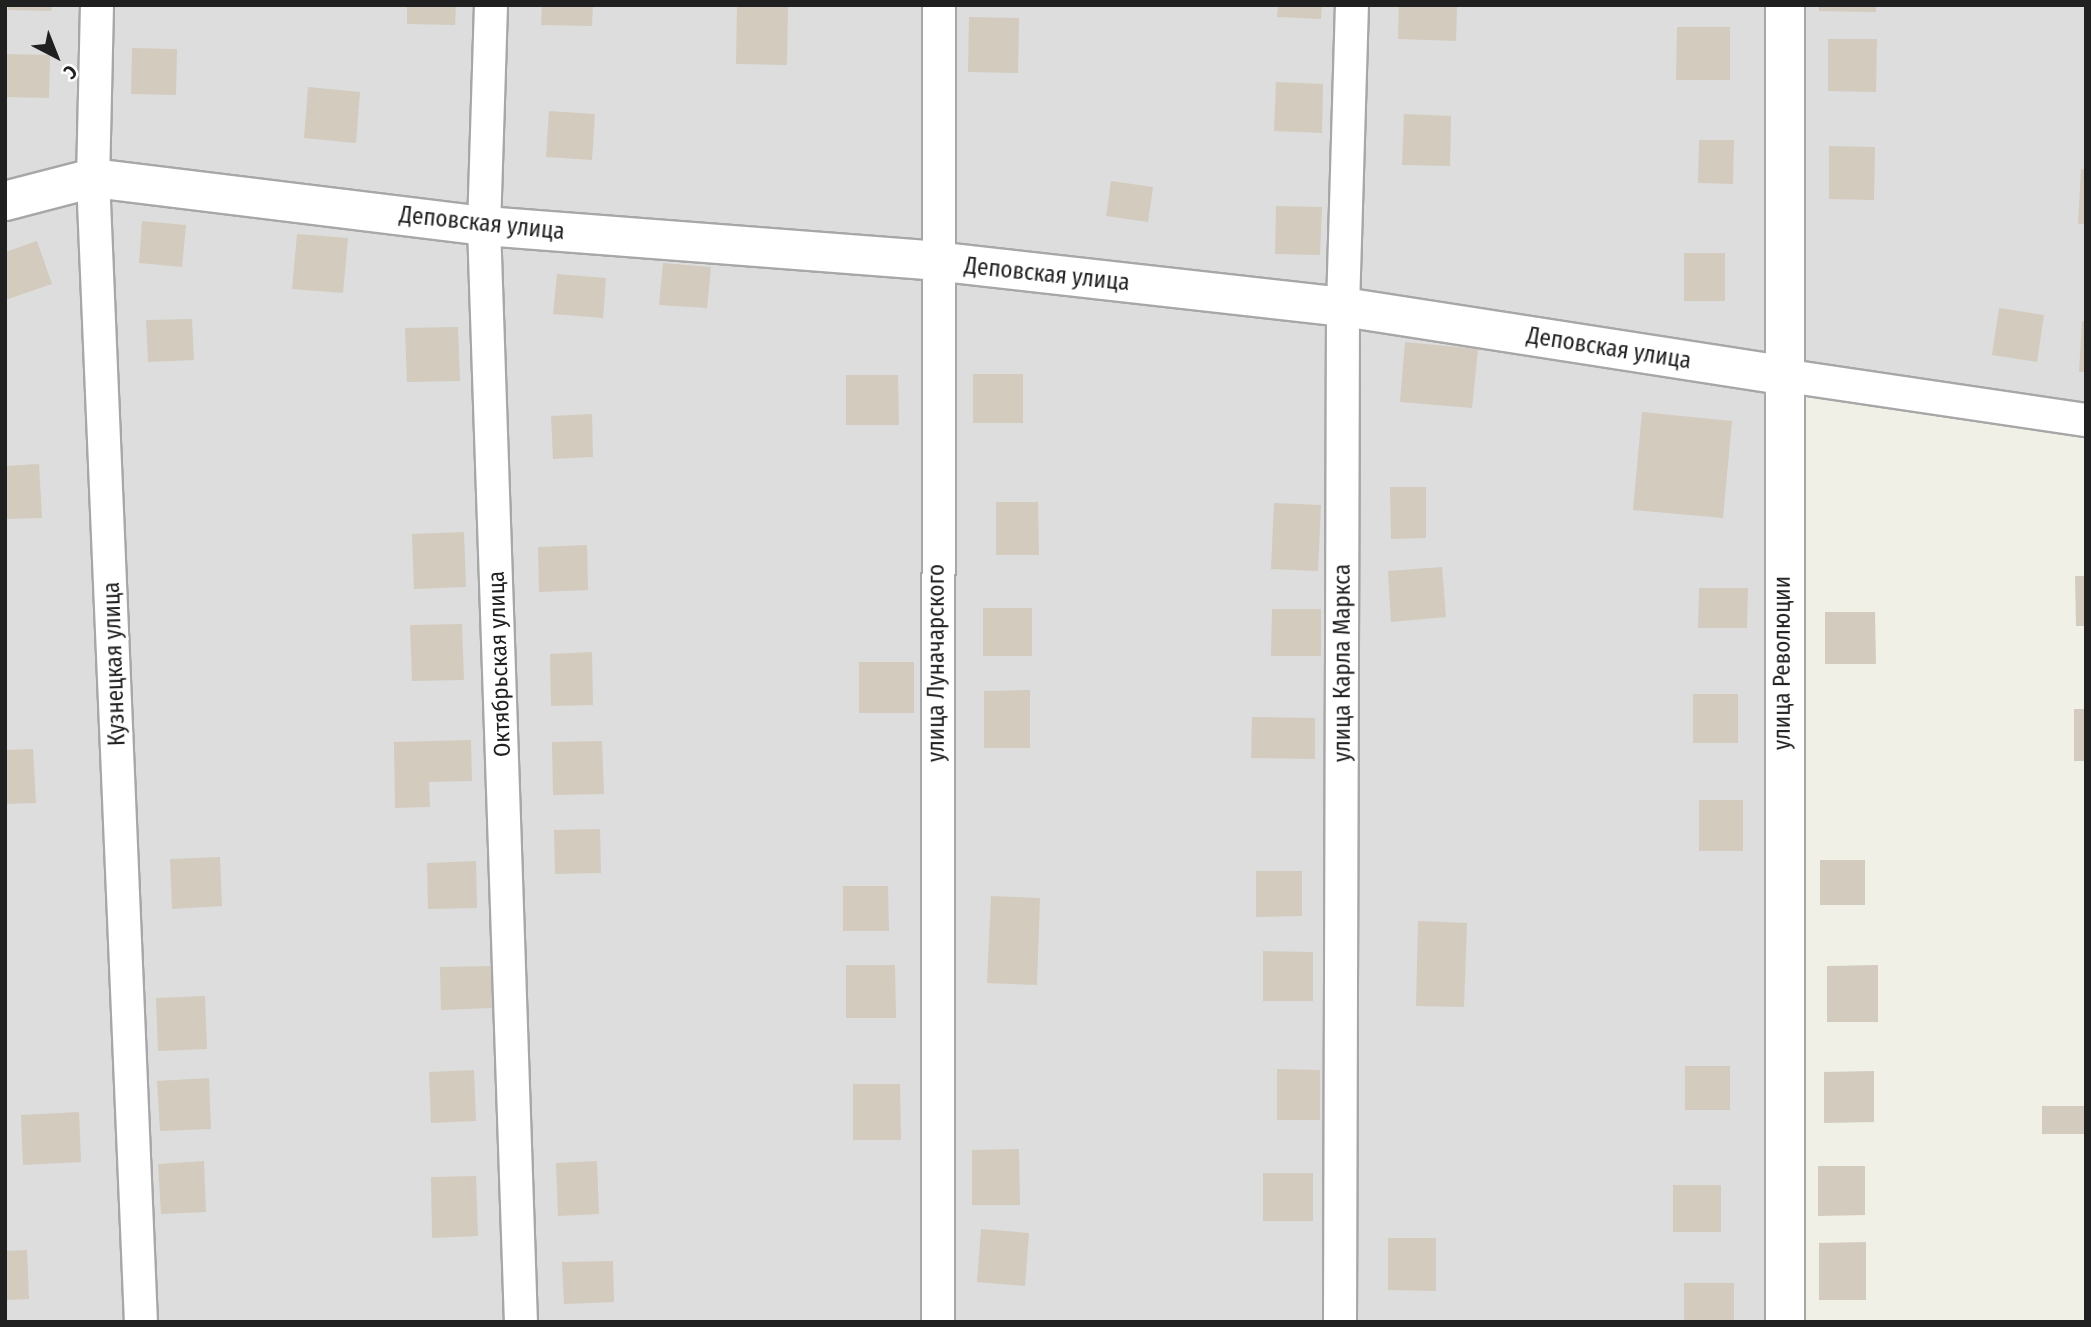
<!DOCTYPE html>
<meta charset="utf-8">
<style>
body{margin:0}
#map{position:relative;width:2091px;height:1327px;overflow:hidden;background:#f1f0e6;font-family:"Fira Sans Condensed",sans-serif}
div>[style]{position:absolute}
.residential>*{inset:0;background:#dedddd}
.building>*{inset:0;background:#d2cbbe}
.roads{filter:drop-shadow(2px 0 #a7a7a7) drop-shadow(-2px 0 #a7a7a7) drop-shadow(0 2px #a7a7a7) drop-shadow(0 -2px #a7a7a7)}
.minor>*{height:32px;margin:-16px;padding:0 16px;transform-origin:16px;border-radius:16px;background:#fff}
.tertiary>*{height:38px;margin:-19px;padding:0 19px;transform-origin:19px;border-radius:19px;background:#fff}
span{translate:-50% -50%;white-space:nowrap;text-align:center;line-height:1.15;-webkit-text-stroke:5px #fff;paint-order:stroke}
.street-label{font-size:23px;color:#202020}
.frame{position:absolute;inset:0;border:7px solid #202020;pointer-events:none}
.north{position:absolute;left:21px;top:21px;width:70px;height:70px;-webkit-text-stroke:5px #fff;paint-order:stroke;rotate:138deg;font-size:19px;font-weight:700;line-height:28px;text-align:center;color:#202020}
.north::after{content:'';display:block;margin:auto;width:24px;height:32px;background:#202020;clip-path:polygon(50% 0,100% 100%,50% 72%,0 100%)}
</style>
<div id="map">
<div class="residential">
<i style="clip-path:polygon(5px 5px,2086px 5px,2086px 420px,1782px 375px,1785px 1322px,5px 1322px)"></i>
</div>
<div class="building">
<i style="clip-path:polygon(8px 5px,52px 5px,51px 11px,8px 10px)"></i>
<i style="clip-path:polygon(407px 5px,456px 5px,455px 25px,407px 24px)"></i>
<i style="clip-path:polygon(542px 5px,593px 5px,592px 26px,541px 25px)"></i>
<i style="clip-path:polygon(737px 5px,788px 5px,787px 65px,736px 64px)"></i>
<i style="clip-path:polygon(1278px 5px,1322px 5px,1321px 19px,1277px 17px)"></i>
<i style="clip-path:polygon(1399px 5px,1457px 5px,1456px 41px,1398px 39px)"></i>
<i style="clip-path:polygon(1819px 5px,1876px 5px,1876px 12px,1819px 11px)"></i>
<i style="clip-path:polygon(969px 17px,1019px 18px,1018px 73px,968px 72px)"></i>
<i style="clip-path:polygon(1677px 27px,1730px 27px,1730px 80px,1676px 80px)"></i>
<i style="clip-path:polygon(1828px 39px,1877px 39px,1876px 92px,1828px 91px)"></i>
<i style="clip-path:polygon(132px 48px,177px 49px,176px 95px,131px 94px)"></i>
<i style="clip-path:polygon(6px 54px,50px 55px,49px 98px,5px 97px)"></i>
<i style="clip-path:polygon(1276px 82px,1323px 84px,1322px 133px,1274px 131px)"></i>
<i style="clip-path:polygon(308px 87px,360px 92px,356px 143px,304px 138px)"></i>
<i style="clip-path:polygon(549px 111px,595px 114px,592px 160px,546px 157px)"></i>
<i style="clip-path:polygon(1404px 114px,1451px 116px,1450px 166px,1402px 165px)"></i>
<i style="clip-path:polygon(1699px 140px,1734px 140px,1733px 184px,1698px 183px)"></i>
<i style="clip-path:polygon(1829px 146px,1875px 147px,1874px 200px,1829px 199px)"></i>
<i style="clip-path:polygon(2081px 169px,2086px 169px,2086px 224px,2078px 224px)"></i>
<i style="clip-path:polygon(1111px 181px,1153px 187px,1148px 222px,1106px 216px)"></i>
<i style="clip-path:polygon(1276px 206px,1322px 207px,1320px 255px,1275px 254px)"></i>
<i style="clip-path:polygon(142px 221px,186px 225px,182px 267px,139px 263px)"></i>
<i style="clip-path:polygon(297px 234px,348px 238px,343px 293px,292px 289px)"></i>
<i style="clip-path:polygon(37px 241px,52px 284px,5px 300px,5px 252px)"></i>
<i style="clip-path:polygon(1684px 253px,1725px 253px,1725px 301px,1684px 301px)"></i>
<i style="clip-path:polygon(663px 263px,711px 267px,707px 308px,659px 305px)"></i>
<i style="clip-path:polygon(557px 274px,606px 278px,603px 318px,553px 314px)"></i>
<i style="clip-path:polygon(1999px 308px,2044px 315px,2037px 362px,1992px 355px)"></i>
<i style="clip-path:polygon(192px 319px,194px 360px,148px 362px,146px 320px)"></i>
<i style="clip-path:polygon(2082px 321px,2086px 321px,2086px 372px,2079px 372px)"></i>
<i style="clip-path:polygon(458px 327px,460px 381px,407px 382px,405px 328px)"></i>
<i style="clip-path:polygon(1405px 342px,1478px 349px,1472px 408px,1400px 402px)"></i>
<i style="clip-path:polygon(973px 374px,1023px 374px,1023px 423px,973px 423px)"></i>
<i style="clip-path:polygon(846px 375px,898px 375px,899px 425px,846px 425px)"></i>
<i style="clip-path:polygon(1642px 412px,1732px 421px,1723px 518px,1633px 510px)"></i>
<i style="clip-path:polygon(592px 414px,593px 457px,553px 459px,551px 416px)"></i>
<i style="clip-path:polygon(39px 464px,42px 518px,5px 519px,5px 466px)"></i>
<i style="clip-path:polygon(1390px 487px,1426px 487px,1426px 538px,1391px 539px)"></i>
<i style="clip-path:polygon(996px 502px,1038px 502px,1039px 555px,996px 555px)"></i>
<i style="clip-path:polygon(1274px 503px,1321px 505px,1318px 571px,1271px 569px)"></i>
<i style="clip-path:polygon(464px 532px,466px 587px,414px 589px,412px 534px)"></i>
<i style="clip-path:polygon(587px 545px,588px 590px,539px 592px,538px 547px)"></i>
<i style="clip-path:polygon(1442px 567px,1446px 617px,1391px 622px,1388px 571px)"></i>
<i style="clip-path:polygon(2075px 576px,2086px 576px,2086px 626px,2076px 626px)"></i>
<i style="clip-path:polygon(1699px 588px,1748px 588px,1747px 628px,1698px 628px)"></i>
<i style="clip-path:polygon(983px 608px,1032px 608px,1032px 656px,983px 656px)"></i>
<i style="clip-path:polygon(1272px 609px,1321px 609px,1321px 656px,1271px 656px)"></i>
<i style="clip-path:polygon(1825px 612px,1875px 612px,1876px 664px,1825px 664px)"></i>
<i style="clip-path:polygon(462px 624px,464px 680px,412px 681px,410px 625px)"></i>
<i style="clip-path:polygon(592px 652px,593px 705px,551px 706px,550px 654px)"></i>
<i style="clip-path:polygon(859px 662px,914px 662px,914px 713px,859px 713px)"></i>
<i style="clip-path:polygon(1030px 690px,1030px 748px,984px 748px,984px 691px)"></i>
<i style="clip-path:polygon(1693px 694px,1738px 694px,1738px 743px,1693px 743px)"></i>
<i style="clip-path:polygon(2074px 709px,2086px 709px,2086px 761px,2074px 761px)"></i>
<i style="clip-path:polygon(1252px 717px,1315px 718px,1315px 759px,1251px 758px)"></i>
<i style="clip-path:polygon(471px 740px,472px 781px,429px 782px,430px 807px,395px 808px,394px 742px)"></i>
<i style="clip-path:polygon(602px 741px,604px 794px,553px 795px,552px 742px)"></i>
<i style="clip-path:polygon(33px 749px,36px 803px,5px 804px,5px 750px)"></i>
<i style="clip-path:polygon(1699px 800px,1743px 800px,1743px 851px,1699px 851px)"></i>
<i style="clip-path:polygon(600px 829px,601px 873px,555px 874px,554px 830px)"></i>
<i style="clip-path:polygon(220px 857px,222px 906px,172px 909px,170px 859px)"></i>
<i style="clip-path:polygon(1820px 860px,1865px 860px,1865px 905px,1820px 905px)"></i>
<i style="clip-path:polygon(476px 861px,477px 908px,428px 909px,427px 863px)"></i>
<i style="clip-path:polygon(1256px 871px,1302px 871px,1302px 916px,1256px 917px)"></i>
<i style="clip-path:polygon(843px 886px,888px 886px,889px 931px,843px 931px)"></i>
<i style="clip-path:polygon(991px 896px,1040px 898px,1037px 985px,987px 983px)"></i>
<i style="clip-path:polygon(1418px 921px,1467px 923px,1464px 1007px,1416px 1006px)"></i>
<i style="clip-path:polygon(1263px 951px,1313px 952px,1313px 1001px,1263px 1001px)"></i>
<i style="clip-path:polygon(846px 965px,895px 965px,896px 1018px,846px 1018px)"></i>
<i style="clip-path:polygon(1878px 965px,1878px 1022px,1827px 1022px,1827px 966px)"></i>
<i style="clip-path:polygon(492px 966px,493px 1008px,441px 1010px,440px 967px)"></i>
<i style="clip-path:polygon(205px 996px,207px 1049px,158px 1051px,156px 998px)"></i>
<i style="clip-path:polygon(1685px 1066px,1730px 1066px,1730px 1110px,1685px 1110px)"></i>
<i style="clip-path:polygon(1277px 1069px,1320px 1070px,1320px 1120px,1277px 1120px)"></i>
<i style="clip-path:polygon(474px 1070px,476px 1121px,431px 1123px,429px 1072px)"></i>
<i style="clip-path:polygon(1874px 1071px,1874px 1122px,1824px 1123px,1824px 1072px)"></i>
<i style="clip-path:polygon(209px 1078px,211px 1129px,160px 1131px,157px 1081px)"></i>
<i style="clip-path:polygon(853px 1084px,900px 1084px,901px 1140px,853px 1140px)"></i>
<i style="clip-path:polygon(2042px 1106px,2086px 1106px,2086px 1134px,2042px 1134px)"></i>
<i style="clip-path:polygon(79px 1112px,81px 1162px,23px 1165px,21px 1115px)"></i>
<i style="clip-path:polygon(1019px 1149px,1020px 1205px,972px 1205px,972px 1150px)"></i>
<i style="clip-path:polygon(204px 1161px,206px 1212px,161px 1214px,158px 1164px)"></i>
<i style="clip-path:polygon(597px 1161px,599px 1214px,558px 1216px,556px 1163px)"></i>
<i style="clip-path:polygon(1818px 1166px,1865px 1166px,1865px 1215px,1818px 1216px)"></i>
<i style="clip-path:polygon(1263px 1173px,1313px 1173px,1313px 1221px,1263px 1221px)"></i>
<i style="clip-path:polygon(476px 1176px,478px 1236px,432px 1238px,431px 1177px)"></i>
<i style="clip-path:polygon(1673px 1185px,1721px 1185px,1721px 1232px,1673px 1232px)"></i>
<i style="clip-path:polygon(981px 1229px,1029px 1233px,1025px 1286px,977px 1282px)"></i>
<i style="clip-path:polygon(1388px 1238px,1436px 1238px,1436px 1291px,1388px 1290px)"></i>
<i style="clip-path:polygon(1866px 1242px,1866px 1300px,1819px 1300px,1819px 1243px)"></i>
<i style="clip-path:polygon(27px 1250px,29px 1299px,5px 1300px,5px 1251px)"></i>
<i style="clip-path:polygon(613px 1261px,614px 1302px,564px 1304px,562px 1262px)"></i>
<i style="clip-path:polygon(1684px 1283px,1734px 1283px,1734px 1322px,1684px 1322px)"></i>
</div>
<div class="roads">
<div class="minor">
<i style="left:97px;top:5px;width:173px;rotate:91.3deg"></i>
<i style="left:93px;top:178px;width:1145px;rotate:87.6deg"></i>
<i style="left:491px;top:5px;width:221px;rotate:91.8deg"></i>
<i style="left:484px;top:226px;width:1097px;rotate:88.07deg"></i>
<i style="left:1781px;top:375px;width:308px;rotate:8.4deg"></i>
<i style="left:938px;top:1322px;width:1317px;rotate:-89.96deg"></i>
<i style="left:1340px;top:1322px;width:1015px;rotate:-89.83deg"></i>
<i style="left:1343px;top:307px;width:302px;rotate:-88.3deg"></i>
</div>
<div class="tertiary">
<i style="left:5px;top:201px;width:91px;rotate:-14.6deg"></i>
<i style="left:93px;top:178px;width:394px;rotate:7deg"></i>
<i style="left:484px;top:226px;width:451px;rotate:4.4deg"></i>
<i style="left:934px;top:261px;width:412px;rotate:6.4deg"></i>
<i style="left:1343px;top:307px;width:443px;rotate:8.8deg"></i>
<i style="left:1785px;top:1322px;width:1317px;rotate:-90deg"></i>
</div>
</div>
<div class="street-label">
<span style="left:482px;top:223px;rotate:6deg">Деповская улица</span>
<span style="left:1047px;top:274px;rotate:6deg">Деповская улица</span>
<span style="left:1609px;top:348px;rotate:9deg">Деповская улица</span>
<span style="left:936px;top:663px;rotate:-90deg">улица Луначарского</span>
<span style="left:1342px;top:663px;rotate:-90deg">улица Карла Маркса</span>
<span style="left:1782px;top:663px;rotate:-90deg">улица Революции</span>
<span style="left:114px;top:664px;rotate:-92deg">Кузнецкая улица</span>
<span style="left:499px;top:664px;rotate:-92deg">Октябрьская улица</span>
</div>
<div class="frame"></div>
<div class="north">С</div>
</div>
